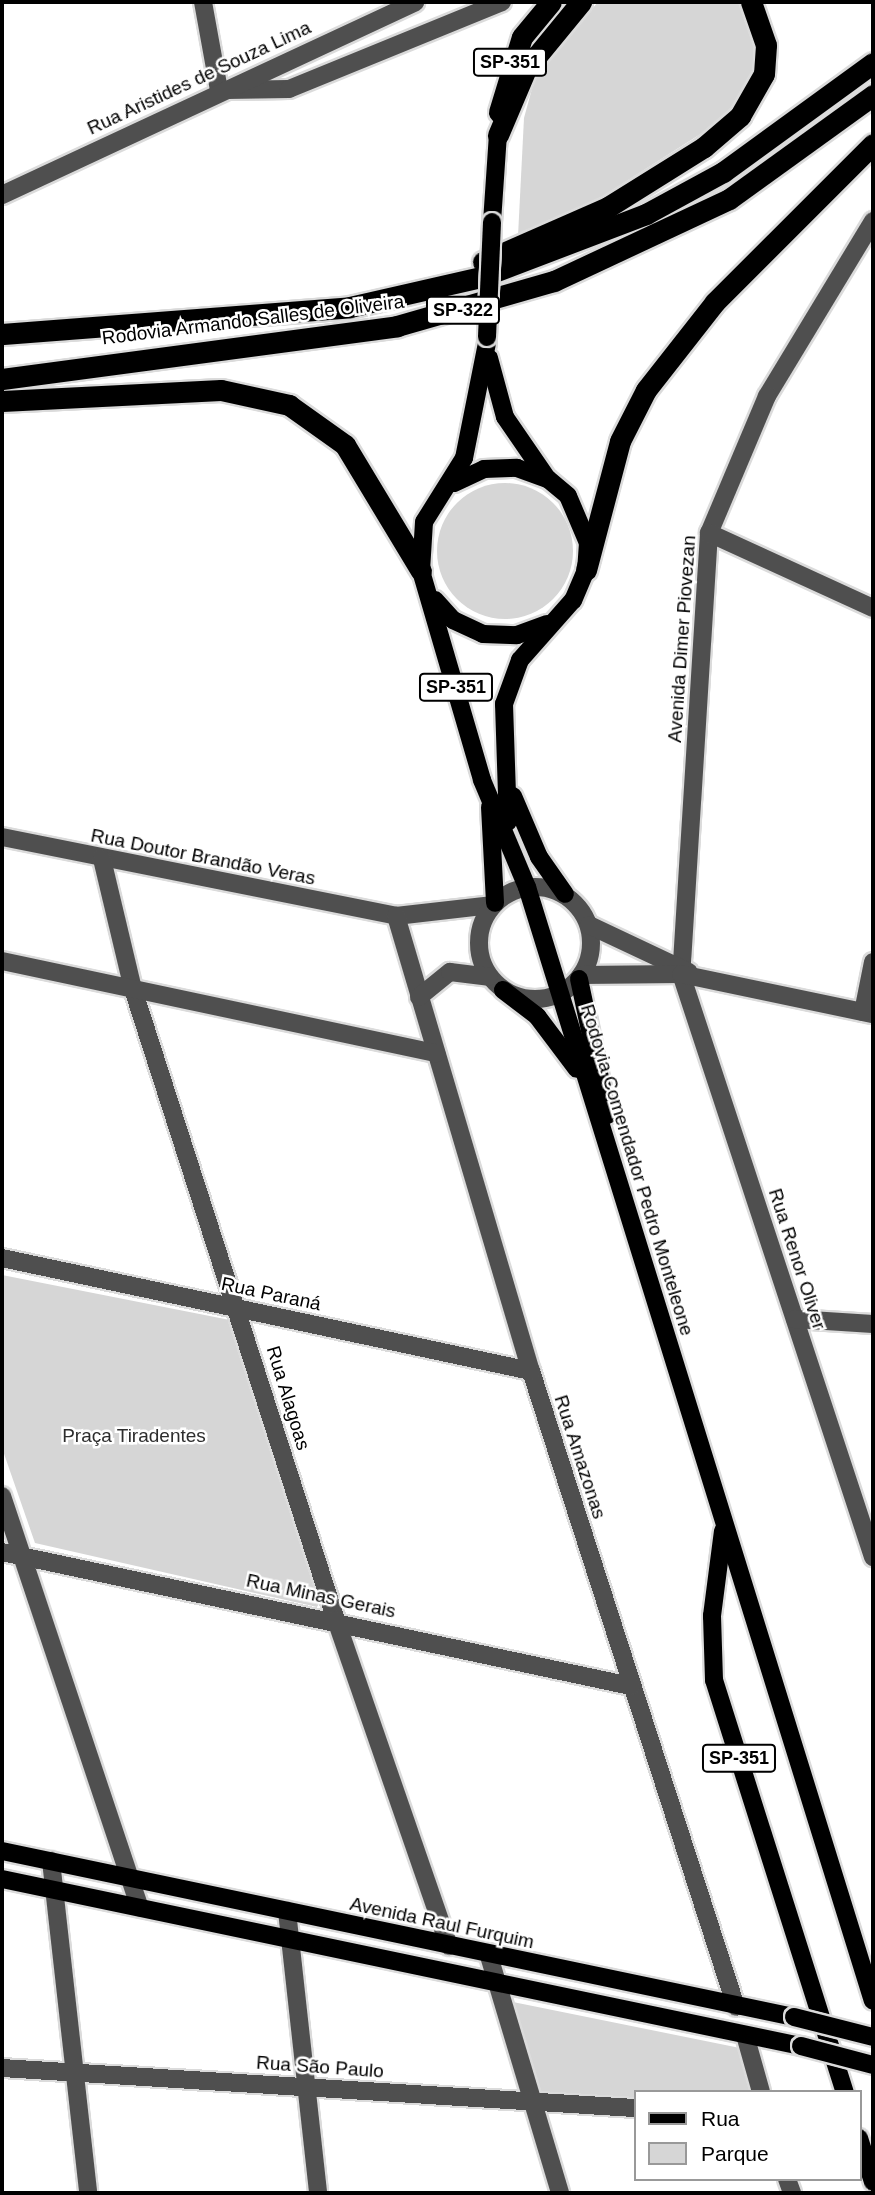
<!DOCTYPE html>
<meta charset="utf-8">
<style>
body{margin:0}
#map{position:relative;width:875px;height:2195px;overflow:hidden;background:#fff;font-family:Helvetica,sans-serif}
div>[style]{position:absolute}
.green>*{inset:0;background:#d6d6d6}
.round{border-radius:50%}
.roads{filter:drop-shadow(2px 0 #dbdbdb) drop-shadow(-2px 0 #dbdbdb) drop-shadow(0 2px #dbdbdb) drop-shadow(0 -2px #dbdbdb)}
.minor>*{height:18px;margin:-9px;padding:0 9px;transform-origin:9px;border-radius:9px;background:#4f4f4f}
.minor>.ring{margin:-9px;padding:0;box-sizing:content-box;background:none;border:18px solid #4f4f4f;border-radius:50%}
.major>*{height:18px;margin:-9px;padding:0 9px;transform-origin:9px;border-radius:9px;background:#000}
.highway>*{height:21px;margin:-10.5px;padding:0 10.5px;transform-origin:10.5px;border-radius:10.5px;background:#000}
.bridges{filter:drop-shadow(2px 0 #dbdbdb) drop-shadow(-2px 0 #dbdbdb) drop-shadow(0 2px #dbdbdb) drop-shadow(0 -2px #dbdbdb)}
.major-bridge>*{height:18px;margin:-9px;padding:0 9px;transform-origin:9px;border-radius:9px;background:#000}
span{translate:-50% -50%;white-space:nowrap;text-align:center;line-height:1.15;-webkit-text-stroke:5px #fff;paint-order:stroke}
.shield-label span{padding:2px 5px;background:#fff;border:2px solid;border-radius:5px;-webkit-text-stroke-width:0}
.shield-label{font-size:18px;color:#000;font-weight:700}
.street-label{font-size:19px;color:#000}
.park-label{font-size:19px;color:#2d2d2d}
.frame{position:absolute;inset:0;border:4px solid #000;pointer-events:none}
.legend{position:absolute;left:634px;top:2090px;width:228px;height:91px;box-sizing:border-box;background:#fff;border:2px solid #999;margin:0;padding:9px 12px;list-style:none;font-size:21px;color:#000}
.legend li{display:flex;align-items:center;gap:14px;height:35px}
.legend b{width:35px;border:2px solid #999}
</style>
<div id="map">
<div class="green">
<i style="clip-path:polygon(598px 2px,738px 2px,754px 46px,753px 72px,732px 109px,710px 128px,603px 196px,518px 236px,524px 118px,536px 74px)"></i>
<i class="round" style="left:437px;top:483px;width:136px;height:136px"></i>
<i style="clip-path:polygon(2px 1275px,235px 1321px,321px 1600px,317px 1607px,35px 1543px,2px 1448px)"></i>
<i style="clip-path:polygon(508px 2001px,740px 2048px,753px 2092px,635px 2092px,635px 2101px,538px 2094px)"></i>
</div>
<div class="roads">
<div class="minor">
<i style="left:203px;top:2px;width:89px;rotate:79.7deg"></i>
<i style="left:226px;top:90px;width:63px;rotate:-0.9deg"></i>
<i style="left:289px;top:89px;width:230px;rotate:-22.2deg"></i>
<i style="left:2px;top:195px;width:456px;rotate:-25deg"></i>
<i style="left:873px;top:221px;width:205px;rotate:121.2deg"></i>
<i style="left:767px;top:396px;width:149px;rotate:112.9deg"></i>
<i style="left:709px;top:533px;width:442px;rotate:93.6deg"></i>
<i style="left:681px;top:974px;width:614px;rotate:71.77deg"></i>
<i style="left:709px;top:533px;width:180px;rotate:24.6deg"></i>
<i style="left:2px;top:837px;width:402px;rotate:11.3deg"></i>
<i style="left:396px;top:916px;width:98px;rotate:-6.5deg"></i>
<i style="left:102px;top:859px;width:134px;rotate:76.6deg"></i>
<i style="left:133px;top:989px;width:663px;rotate:72.17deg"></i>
<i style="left:336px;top:1620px;width:345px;rotate:70.9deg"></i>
<i class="ring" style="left:479px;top:887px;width:94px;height:94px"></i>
<i style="left:396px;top:916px;width:475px;rotate:73.5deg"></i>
<i style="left:531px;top:1371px;width:668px;rotate:72.13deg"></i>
<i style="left:589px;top:925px;width:110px;rotate:25.2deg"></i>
<i style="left:2px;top:961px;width:444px;rotate:12deg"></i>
<i style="left:581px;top:975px;width:100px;rotate:-0.6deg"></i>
<i style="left:681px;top:974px;width:196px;rotate:11.8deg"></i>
<i style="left:419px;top:997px;width:40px;rotate:-39deg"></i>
<i style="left:450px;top:972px;width:39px;rotate:7deg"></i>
<i style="left:863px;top:1012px;width:51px;rotate:-78.7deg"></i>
<i style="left:2px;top:1258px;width:541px;rotate:12.06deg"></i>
<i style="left:795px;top:1319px;width:78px;rotate:3.7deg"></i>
<i style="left:2px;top:1496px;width:434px;rotate:71.5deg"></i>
<i style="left:2px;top:1552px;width:643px;rotate:12.03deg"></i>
<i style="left:51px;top:1861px;width:334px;rotate:83.6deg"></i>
<i style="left:287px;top:1911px;width:284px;rotate:83.7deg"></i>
<i style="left:489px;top:1956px;width:247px;rotate:73.3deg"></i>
<i style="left:745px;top:2035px;width:59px;rotate:74.3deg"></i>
<i style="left:2px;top:2068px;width:634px;rotate:3.62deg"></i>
<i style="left:787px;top:2179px;width:15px;rotate:70deg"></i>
</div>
<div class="major">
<i style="left:492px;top:222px;width:87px;rotate:-86.1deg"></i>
<i style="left:487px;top:343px;width:117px;rotate:101.3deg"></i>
<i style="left:464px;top:458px;width:75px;rotate:122deg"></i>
<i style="left:424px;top:522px;width:49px;rotate:93.5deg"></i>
<i style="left:421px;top:571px;width:218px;rotate:73.7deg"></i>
<i style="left:482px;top:780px;width:116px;rotate:67.2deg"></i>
<i style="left:527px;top:887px;width:1166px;rotate:72.75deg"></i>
<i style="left:489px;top:358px;width:61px;rotate:74.8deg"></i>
<i style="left:505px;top:417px;width:74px;rotate:55.5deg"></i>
<i style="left:454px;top:483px;width:33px;rotate:-25deg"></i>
<i style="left:484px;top:469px;width:33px;rotate:-2deg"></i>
<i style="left:517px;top:468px;width:33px;rotate:20deg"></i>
<i style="left:548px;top:479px;width:26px;rotate:40deg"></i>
<i style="left:568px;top:496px;width:51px;rotate:66.9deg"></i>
<i style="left:588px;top:543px;width:27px;rotate:94deg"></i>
<i style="left:586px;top:570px;width:33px;rotate:113deg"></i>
<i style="left:573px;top:600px;width:80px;rotate:131.5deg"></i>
<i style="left:520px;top:660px;width:47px;rotate:110deg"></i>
<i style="left:504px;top:704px;width:118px;rotate:88.1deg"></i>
<i style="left:435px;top:600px;width:27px;rotate:48deg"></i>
<i style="left:453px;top:620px;width:33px;rotate:25deg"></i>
<i style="left:483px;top:634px;width:34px;rotate:2deg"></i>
<i style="left:517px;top:635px;width:32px;rotate:-20deg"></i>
<i style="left:513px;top:796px;width:66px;rotate:66.9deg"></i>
<i style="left:539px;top:857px;width:45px;rotate:54.9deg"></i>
<i style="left:490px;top:807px;width:96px;rotate:87deg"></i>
<i style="left:579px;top:979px;width:139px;rotate:78deg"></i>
<i style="left:503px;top:990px;width:43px;rotate:37.4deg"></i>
<i style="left:537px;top:1016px;width:66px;rotate:53deg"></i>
<i style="left:723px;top:1531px;width:86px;rotate:97.4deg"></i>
<i style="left:712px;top:1616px;width:64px;rotate:88.2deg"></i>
<i style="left:714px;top:1680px;width:432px;rotate:72.4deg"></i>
<i style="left:2px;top:1851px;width:809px;rotate:11.84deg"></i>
<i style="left:2px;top:1879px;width:816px;rotate:11.81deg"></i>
<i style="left:859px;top:2138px;width:46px;rotate:72.3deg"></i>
</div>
<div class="highway">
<i style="left:499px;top:112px;width:78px;rotate:-73deg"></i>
<i style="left:522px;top:37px;width:45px;rotate:-50.4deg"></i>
<i style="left:498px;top:135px;width:72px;rotate:-67deg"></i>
<i style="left:526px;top:69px;width:87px;rotate:-50.6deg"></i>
<i style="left:483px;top:262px;width:137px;rotate:-23.7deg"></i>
<i style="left:608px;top:207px;width:113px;rotate:-32deg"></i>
<i style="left:704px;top:147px;width:48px;rotate:-40.7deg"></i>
<i style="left:740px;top:116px;width:48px;rotate:-60.3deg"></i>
<i style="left:764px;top:74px;width:29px;rotate:-86deg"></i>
<i style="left:766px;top:45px;width:46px;rotate:-109.2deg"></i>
<i style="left:2px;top:334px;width:349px;rotate:-4.4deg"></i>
<i style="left:350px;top:307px;width:134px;rotate:-12.9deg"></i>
<i style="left:481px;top:277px;width:177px;rotate:-20.9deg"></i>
<i style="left:646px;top:214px;width:88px;rotate:-28.6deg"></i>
<i style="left:723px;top:172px;width:185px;rotate:-36deg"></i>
<i style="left:2px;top:379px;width:399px;rotate:-7.6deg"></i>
<i style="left:397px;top:326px;width:163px;rotate:-16deg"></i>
<i style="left:554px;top:281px;width:193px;rotate:-25.1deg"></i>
<i style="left:729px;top:199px;width:178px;rotate:-35.8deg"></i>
<i style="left:2px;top:401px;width:219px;rotate:-2.9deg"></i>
<i style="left:221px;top:390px;width:70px;rotate:12.4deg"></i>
<i style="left:289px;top:405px;width:69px;rotate:35.5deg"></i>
<i style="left:345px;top:445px;width:147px;rotate:58.9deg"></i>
<i style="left:586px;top:570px;width:133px;rotate:-75.2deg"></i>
<i style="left:620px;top:441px;width:57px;rotate:-63deg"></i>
<i style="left:646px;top:390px;width:112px;rotate:-51.9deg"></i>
<i style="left:715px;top:302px;width:223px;rotate:-45deg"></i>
</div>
</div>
<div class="bridges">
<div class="major-bridge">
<i style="left:487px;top:337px;width:115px;rotate:-87.5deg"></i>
<i style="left:794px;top:2017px;width:81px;rotate:14.2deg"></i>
<i style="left:801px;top:2046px;width:74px;rotate:14.8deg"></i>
</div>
</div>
<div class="shield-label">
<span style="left:510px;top:62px">SP-351</span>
<span style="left:463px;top:310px">SP-322</span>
<span style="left:456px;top:687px">SP-351</span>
<span style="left:739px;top:1758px">SP-351</span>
</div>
<div class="street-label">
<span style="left:199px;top:78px;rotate:-25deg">Rua Aristides de Souza Lima</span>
<span style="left:253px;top:320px;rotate:-7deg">Rodovia Armando Salles de Oliveira</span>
<span style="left:682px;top:639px;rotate:-86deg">Avenida Dimer Piovezan</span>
<span style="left:203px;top:857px;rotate:11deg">Rua Doutor Brandão Veras</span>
<span style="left:637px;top:1170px;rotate:73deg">Rodovia Comendador Pedro Monteleone</span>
<span style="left:797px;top:1259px;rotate:72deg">Rua Renor Oliver</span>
<span style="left:271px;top:1294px;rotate:12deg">Rua Paraná</span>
<span style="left:288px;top:1398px;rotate:73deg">Rua Alagoas</span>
<span style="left:580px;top:1457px;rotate:72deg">Rua Amazonas</span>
<span style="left:321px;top:1596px;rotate:12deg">Rua Minas Gerais</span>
<span style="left:442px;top:1923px;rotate:12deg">Avenida Raul Furquim</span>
<span style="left:320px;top:2067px;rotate:4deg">Rua São Paulo</span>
</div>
<div class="park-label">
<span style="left:134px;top:1436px">Praça Tiradentes</span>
</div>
<div class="frame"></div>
<ul class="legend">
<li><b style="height:9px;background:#000"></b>Rua</li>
<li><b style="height:19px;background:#d6d6d6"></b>Parque</li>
</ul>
</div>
